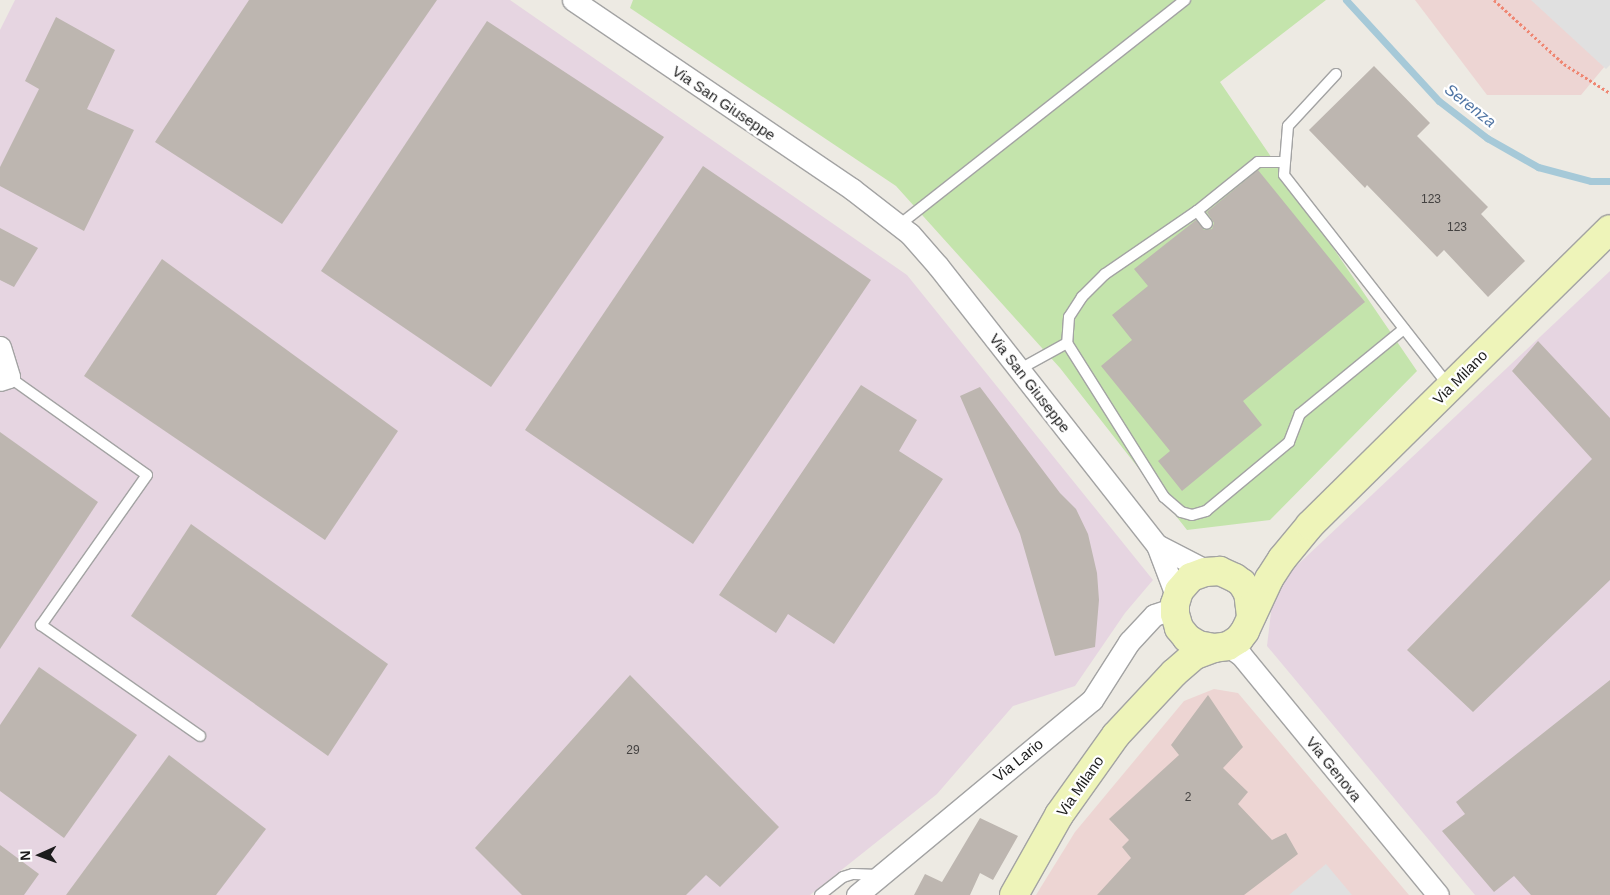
<!DOCTYPE html>
<style>
body{margin:0}
#map{position:relative;width:1610px;height:895px;overflow:hidden;background:#edeae3;font-family:Helvetica,sans-serif}
div>[style]{position:absolute}
.commercial>*{inset:0;background:#edd5d3}
.industrial>*{inset:0;background:#e6d5e1}
.grass>*{inset:0;background:#c4e4ac}
.parking>*{inset:0;background:#e0e0e0}
.stream>*{height:7px;margin:-3.5px;padding:0 3.5px;transform-origin:3.5px;border-radius:3.5px;background:#a6c9d8}
.building>*{inset:0;background:#bdb6b0}
.path>*{height:3px;margin-top:-1.5px;transform-origin:0;background:repeating-linear-gradient(90deg,#ef8672 0 2.5px,transparent 0 5px)}
.roads{filter:drop-shadow(1px 0 #a3a3a3) drop-shadow(-1px 0 #a3a3a3) drop-shadow(0 1px #a3a3a3) drop-shadow(0 -1px #a3a3a3)}
.lane>*{height:10px;margin:-5px;padding:0 5px;transform-origin:5px;border-radius:5px;background:#fff}
.street>*{height:21px;margin:-10.5px;padding:0 10.5px;transform-origin:10.5px;border-radius:10.5px;background:#fff}
.secondary>*{height:28px;margin:-14px;padding:0 14px;transform-origin:14px;border-radius:14px;background:#eef4b9}
span{translate:-50% -50%;white-space:nowrap;text-align:center;line-height:1.15;-webkit-text-stroke:4.5px #fff;paint-order:stroke}
.number-label{font-size:12px;color:#444241}
.number-label span{-webkit-text-stroke-width:0}
.street-label{font-size:15px;color:#1c1c1c}
.water-label{font-size:16px;color:#5075a4;font-style:italic}
.north{position:absolute;left:15px;top:830px;width:50px;height:50px;-webkit-text-stroke:4px #fff;paint-order:stroke;rotate:268deg;font-size:14px;font-weight:700;line-height:20px;text-align:center;color:#1c1c1c}
.north::after{content:'';display:block;margin:auto;width:18px;height:22px;background:#1c1c1c;clip-path:polygon(50% 0,100% 100%,50% 72%,0 100%)}
</style>
<div id="map">
<div class="commercial">
<i style="clip-path:polygon(1415px 0,1610px 0,1610px 60px,1581px 95px,1487px 95px)"></i>
<i style="clip-path:polygon(1214px 689px,1238px 693px,1409px 895px,1036px 895px,1075px 832px,1184px 701px)"></i>
</div>
<div class="industrial">
<i style="clip-path:polygon(15px 0,510px 0,907px 275px,1153px 580px,1125px 613px,1075px 686px,1013px 706px,937px 794px,810px 895px,0 895px,0 30px)"></i>
<i style="clip-path:polygon(1610px 271px,1610px 895px,1475px 895px,1267px 646px,1274px 587px)"></i>
</div>
<div class="grass">
<i style="clip-path:polygon(633px 0,1326px 0,1220px 82px,1417px 371px,1270px 520px,1187px 530px,1060px 368px,896px 186px,630px 8px)"></i>
</div>
<div class="parking">
<i style="clip-path:polygon(1531px 0,1610px 0,1610px 65px,1606px 69px)"></i>
<i style="clip-path:polygon(1326px 864px,1352px 895px,1289px 895px)"></i>
</div>
<div class="stream">
<i style="left:1346px;top:0;width:137px;rotate:47.4deg"></i>
<i style="left:1439px;top:101px;width:61px;rotate:37.6deg"></i>
<i style="left:1487px;top:138px;width:59px;rotate:29.6deg"></i>
<i style="left:1538px;top:167px;width:55px;rotate:14.8deg"></i>
<i style="left:1591px;top:181px;width:19px"></i>
</div>
<div class="building">
<i style="clip-path:polygon(249px 0,437px 0,282px 224px,155px 142px)"></i>
<i style="clip-path:polygon(56px 17px,115px 50px,87px 109px,134px 130px,84px 231px,0 186px,0 167px,39px 89px,25px 81px)"></i>
<i style="clip-path:polygon(487px 21px,664px 137px,491px 387px,321px 271px)"></i>
<i style="clip-path:polygon(1374px 66px,1430px 123px,1417px 136px,1488px 207px,1481px 214px,1525px 261px,1488px 297px,1444px 250px,1437px 257px,1367px 185px,1365px 188px,1309px 130px)"></i>
<i style="clip-path:polygon(703px 166px,871px 280px,693px 544px,525px 430px)"></i>
<i style="clip-path:polygon(1258px 170px,1365px 302px,1243px 401px,1262px 425px,1182px 491px,1158px 461px,1170px 451px,1101px 366px,1132px 340px,1112px 315px,1148px 286px,1134px 269px,1196px 220px,1204px 230px,1212px 229px,1214px 223px,1207px 212px)"></i>
<i style="clip-path:polygon(0 228px,38px 248px,14px 287px,0 280px)"></i>
<i style="clip-path:polygon(162px 259px,398px 431px,325px 540px,84px 376px)"></i>
<i style="clip-path:polygon(1538px 341px,1610px 418px,1610px 580px,1473px 712px,1407px 650px,1592px 459px,1512px 371px)"></i>
<i style="clip-path:polygon(861px 385px,917px 420px,899px 451px,943px 479px,834px 644px,788px 614px,776px 633px,719px 595px)"></i>
<i style="clip-path:polygon(980px 387px,1060px 493px,1076px 509px,1088px 534px,1097px 573px,1099px 600px,1095px 647px,1055px 656px,1020px 534px,960px 396px)"></i>
<i style="clip-path:polygon(0 432px,98px 502px,0 649px)"></i>
<i style="clip-path:polygon(191px 524px,388px 664px,328px 756px,131px 616px)"></i>
<i style="clip-path:polygon(39px 667px,137px 735px,64px 838px,0 791px,0 725px)"></i>
<i style="clip-path:polygon(630px 675px,779px 827px,720px 887px,706px 875px,686px 895px,522px 895px,475px 848px)"></i>
<i style="clip-path:polygon(1610px 680px,1610px 895px,1531px 895px,1514px 876px,1494px 892px,1442px 831px,1465px 814px,1456px 802px)"></i>
<i style="clip-path:polygon(1208px 695px,1243px 747px,1223px 768px,1248px 792px,1238px 804px,1272px 840px,1286px 833px,1298px 854px,1244px 895px,1097px 895px,1131px 858px,1122px 847px,1129px 840px,1109px 819px,1179px 755px,1171px 745px)"></i>
<i style="clip-path:polygon(169px 755px,266px 829px,216px 895px,66px 895px)"></i>
<i style="clip-path:polygon(980px 818px,1018px 836px,993px 880px,980px 873px,970px 895px,914px 895px,925px 874px,942px 882px)"></i>
<i style="clip-path:polygon(0 845px,39px 874px,24px 895px,0 895px)"></i>
</div>
<div class="path">
<i style="left:1494px;top:0;width:95px;rotate:42.4deg"></i>
<i style="left:1564px;top:64px;width:54px;rotate:32.2deg"></i>
</div>
<div class="roads">
<div class="lane">
<i style="left:1336px;top:74px;width:71px;rotate:132.7deg"></i>
<i style="left:1288px;top:126px;width:49px;rotate:94.7deg"></i>
<i style="left:1284px;top:175px;width:268px;rotate:52deg"></i>
<i style="left:1284px;top:162px;width:26px;rotate:180deg"></i>
<i style="left:1258px;top:162px;width:78px;rotate:141.2deg"></i>
<i style="left:1197px;top:211px;width:112px;rotate:145.6deg"></i>
<i style="left:1105px;top:274px;width:33px;rotate:135deg"></i>
<i style="left:1082px;top:297px;width:24px;rotate:123deg"></i>
<i style="left:1069px;top:317px;width:26px;rotate:94deg"></i>
<i style="left:1067px;top:343px;width:182px;rotate:57.8deg"></i>
<i style="left:1164px;top:497px;width:23px;rotate:41deg"></i>
<i style="left:1181px;top:512px;width:11px;rotate:15deg"></i>
<i style="left:1192px;top:515px;width:15px;rotate:-16deg"></i>
<i style="left:1206px;top:511px;width:108px;rotate:-39.7deg"></i>
<i style="left:1289px;top:442px;width:30px;rotate:-69deg"></i>
<i style="left:1300px;top:414px;width:134px;rotate:-39.3deg"></i>
<i style="left:1197px;top:211px;width:16px;rotate:52deg"></i>
<i style="left:899px;top:225px;width:364px;rotate:-38.2deg"></i>
<i style="left:1020px;top:369px;width:54px;rotate:-29deg"></i>
<i style="left:9px;top:377px;width:169px;rotate:35.4deg"></i>
<i style="left:147px;top:475px;width:184px;rotate:125.2deg"></i>
<i style="left:41px;top:625px;width:194px;rotate:34.9deg"></i>
<i style="left:820px;top:895px;width:29px;rotate:-38deg"></i>
<i style="left:843px;top:877px;width:10px;rotate:-17deg"></i>
<i style="left:853px;top:874px;width:25px;rotate:2deg"></i>
</div>
<div class="street">
<i style="left:573px;top:0;width:337px;rotate:34.1deg"></i>
<i style="left:852px;top:189px;width:73px;rotate:37.8deg"></i>
<i style="left:910px;top:234px;width:43px;rotate:48.8deg"></i>
<i style="left:938px;top:266px;width:355px;rotate:51.9deg"></i>
<i style="left:1157px;top:545px;width:57px;rotate:69.3deg"></i>
<i style="left:0;top:347px;width:31px;rotate:73deg"></i>
<i style="left:9px;top:377px;width:9px;rotate:162deg"></i>
<i style="left:1157px;top:545px;width:59px;rotate:27.4deg"></i>
<i style="left:1228px;top:646px;width:16px;rotate:35deg"></i>
<i style="left:1241px;top:655px;width:310px;rotate:50.6deg"></i>
<i style="left:857px;top:895px;width:305px;rotate:-39.7deg"></i>
<i style="left:1092px;top:700px;width:69px;rotate:-57.5deg"></i>
<i style="left:1129px;top:642px;width:37px;rotate:-47deg"></i>
<i style="left:1154px;top:615px;width:16px;rotate:-18deg"></i>
<i style="left:1169px;top:610px;width:8px;rotate:-45deg"></i>
</div>
<div class="secondary">
<i style="left:1251px;top:616px;width:23px;rotate:-97deg"></i>
<i style="left:1248px;top:593px;width:12px;rotate:-121deg"></i>
<i style="left:1242px;top:583px;width:9px;rotate:-144deg"></i>
<i style="left:1235px;top:578px;width:17px;rotate:-155deg"></i>
<i style="left:1220px;top:571px;width:15px;rotate:176deg"></i>
<i style="left:1205px;top:572px;width:15px;rotate:160deg"></i>
<i style="left:1191px;top:577px;width:18px;rotate:131deg"></i>
<i style="left:1179px;top:591px;width:14px;rotate:107deg"></i>
<i style="left:1175px;top:604px;width:10px;rotate:90deg"></i>
<i style="left:1175px;top:614px;width:15px;rotate:74deg"></i>
<i style="left:1179px;top:628px;width:13px;rotate:51deg"></i>
<i style="left:1187px;top:638px;width:13px;rotate:32deg"></i>
<i style="left:1198px;top:645px;width:16px;rotate:11deg"></i>
<i style="left:1214px;top:648px;width:14px;rotate:-8deg"></i>
<i style="left:1228px;top:646px;width:13px;rotate:-32deg"></i>
<i style="left:1239px;top:639px;width:10px;rotate:-53deg"></i>
<i style="left:1245px;top:631px;width:57px;rotate:-65.2deg"></i>
<i style="left:1269px;top:579px;width:24px;rotate:-57deg"></i>
<i style="left:1282px;top:559px;width:44px;rotate:-50.5deg"></i>
<i style="left:1310px;top:525px;width:421px;rotate:-44.6deg"></i>
<i style="left:1014px;top:895px;width:92px;rotate:-60.6deg"></i>
<i style="left:1059px;top:815px;width:98px;rotate:-54.5deg"></i>
<i style="left:1116px;top:735px;width:85px;rotate:-46.9deg"></i>
<i style="left:1174px;top:673px;width:28px;rotate:-41deg"></i>
<i style="left:1195px;top:655px;width:20px;rotate:-20deg"></i>
</div>
</div>
<div class="number-label">
<span style="left:1431px;top:200px">123</span>
<span style="left:1457px;top:228px">123</span>
<span style="left:633px;top:751px">29</span>
<span style="left:1188px;top:798px">2</span>
</div>
<div class="street-label">
<span style="left:724px;top:103px;rotate:34deg">Via San Giuseppe</span>
<span style="left:1460px;top:377px;rotate:-45deg">Via Milano</span>
<span style="left:1030px;top:383px;rotate:52deg">Via San Giuseppe</span>
<span style="left:1018px;top:760px;rotate:-39deg">Via Lario</span>
<span style="left:1334px;top:769px;rotate:51deg">Via Genova</span>
<span style="left:1080px;top:786px;rotate:-55deg">Via Milano</span>
</div>
<div class="water-label">
<span style="left:1470px;top:106px;rotate:38deg">Serenza</span>
</div>
<div class="north">N</div>
</div>
